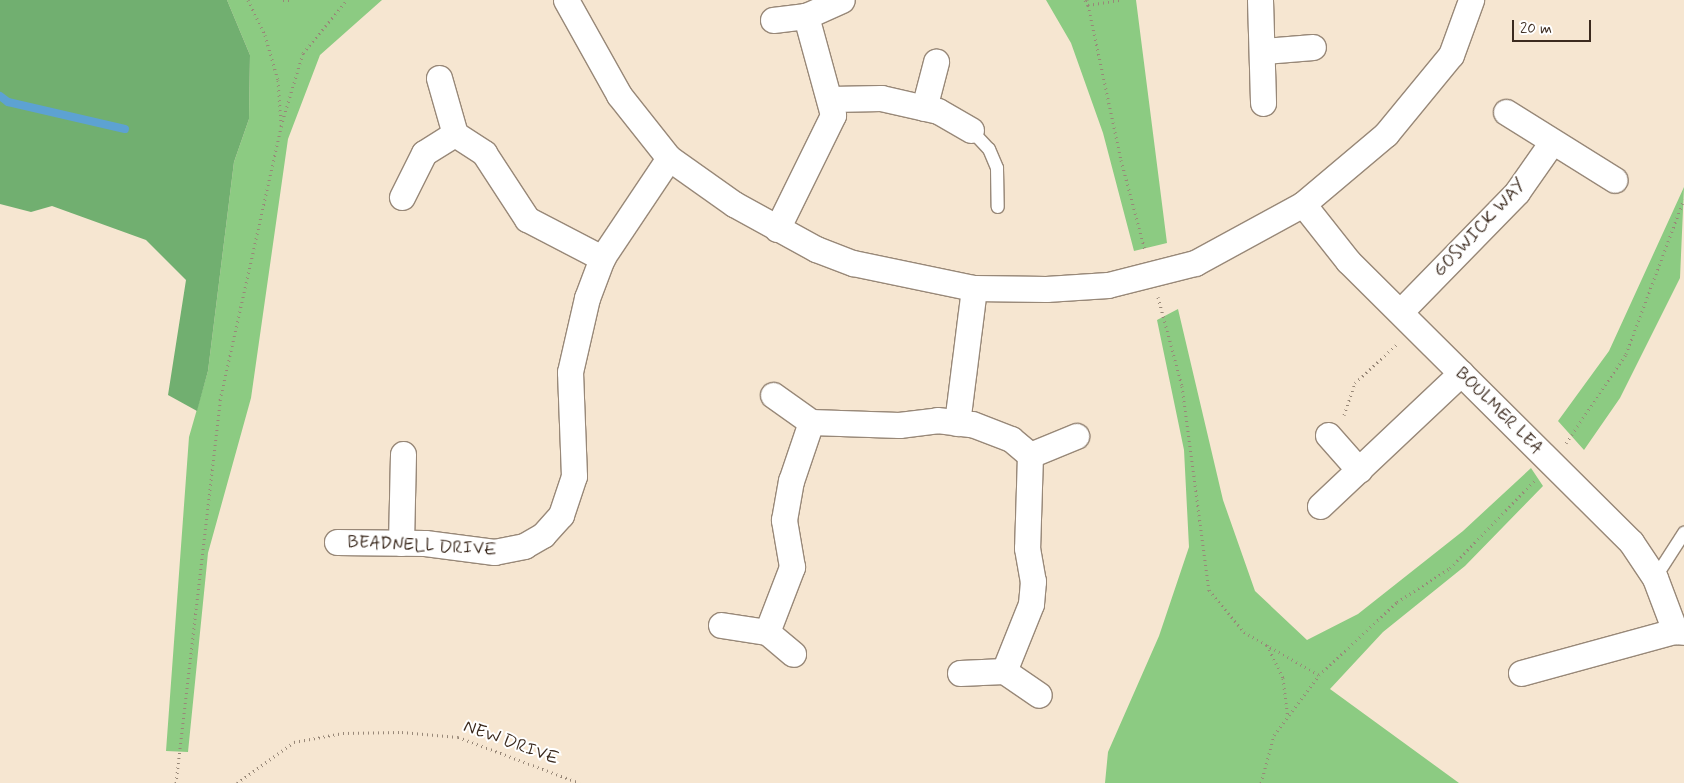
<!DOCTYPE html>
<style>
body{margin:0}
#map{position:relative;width:1684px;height:783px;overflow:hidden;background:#f6e6d1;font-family:Mynerve,sans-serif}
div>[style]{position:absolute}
.green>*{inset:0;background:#8ccb82}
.forest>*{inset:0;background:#71af70}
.stream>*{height:8px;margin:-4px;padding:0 4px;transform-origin:4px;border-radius:4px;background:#5da2d2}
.path>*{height:3px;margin-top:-1.5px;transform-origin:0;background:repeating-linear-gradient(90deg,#988878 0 1px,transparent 0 5px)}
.roads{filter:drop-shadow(1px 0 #988878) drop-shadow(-1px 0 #988878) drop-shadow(0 1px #988878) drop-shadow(0 -1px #988878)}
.lane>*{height:12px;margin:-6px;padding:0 6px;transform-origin:6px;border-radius:6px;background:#fff}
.street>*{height:25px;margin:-12.5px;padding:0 12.5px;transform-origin:12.5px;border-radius:12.5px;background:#fff}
span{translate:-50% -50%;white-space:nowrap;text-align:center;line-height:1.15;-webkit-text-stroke:4px #fff;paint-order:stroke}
.street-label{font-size:18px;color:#3b2a1e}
.scale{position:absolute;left:1512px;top:20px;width:79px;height:22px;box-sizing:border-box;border:2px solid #3b2a1e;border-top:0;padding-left:6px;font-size:15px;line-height:18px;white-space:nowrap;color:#3b2a1e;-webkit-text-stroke:4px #fff;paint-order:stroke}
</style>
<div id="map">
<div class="green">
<i style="clip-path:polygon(227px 0,382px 0,320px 55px,288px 139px,251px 398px,208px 553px,188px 752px,166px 751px,189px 437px,208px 371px,234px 162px,249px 119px,250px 55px)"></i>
<i style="clip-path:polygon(1046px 0,1136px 0,1167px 243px,1134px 251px,1103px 133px,1071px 43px)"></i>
<i style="clip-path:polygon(1684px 187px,1680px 278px,1620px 398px,1584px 450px,1558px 421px,1609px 351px)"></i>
<i style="clip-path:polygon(1178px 309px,1223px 500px,1255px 591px,1307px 640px,1358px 614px,1463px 531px,1531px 468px,1543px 486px,1465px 566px,1383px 632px,1330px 689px,1459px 783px,1105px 783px,1108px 752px,1159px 636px,1189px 547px,1184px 450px,1157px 320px)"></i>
</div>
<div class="forest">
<i style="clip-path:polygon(0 0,227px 0,250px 55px,249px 119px,234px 162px,208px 371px,197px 411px,168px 395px,186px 280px,146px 240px,52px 206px,31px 212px,0 204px)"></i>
</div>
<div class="stream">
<i style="left:0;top:96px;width:10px;rotate:37deg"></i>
<i style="left:8px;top:102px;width:120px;rotate:13deg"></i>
</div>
<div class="path">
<i style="left:248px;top:0;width:39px;rotate:64deg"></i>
<i style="left:265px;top:35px;width:47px;rotate:73.9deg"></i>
<i style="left:278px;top:80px;width:44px;rotate:86.1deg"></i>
<i style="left:283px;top:0;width:7px"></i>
<i style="left:1085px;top:0;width:6px;rotate:59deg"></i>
<i style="left:1088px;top:5px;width:33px;rotate:-9deg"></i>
<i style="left:1087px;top:0;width:164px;rotate:78deg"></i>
<i style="left:1121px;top:160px;width:93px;rotate:75.1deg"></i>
<i style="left:1158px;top:297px;width:92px;rotate:74.9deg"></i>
<i style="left:1182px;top:386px;width:206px;rotate:82.5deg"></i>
<i style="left:1209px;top:590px;width:55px;rotate:50.2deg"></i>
<i style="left:1244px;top:632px;width:86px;rotate:29.8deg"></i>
<i style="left:1344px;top:415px;width:34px;rotate:-71deg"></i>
<i style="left:1355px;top:383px;width:57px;rotate:-42.9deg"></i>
<i style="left:1566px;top:443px;width:107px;rotate:-56deg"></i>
<i style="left:1626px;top:354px;width:165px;rotate:-69.5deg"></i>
<i style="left:1267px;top:645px;width:37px;rotate:64deg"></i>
<i style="left:1283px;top:678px;width:38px;rotate:83deg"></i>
<i style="left:176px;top:783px;width:386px;rotate:-83.4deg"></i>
<i style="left:220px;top:400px;width:281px;rotate:-77.4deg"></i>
<i style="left:281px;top:126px;width:76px;rotate:-73.2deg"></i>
<i style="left:303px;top:53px;width:69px;rotate:-50.3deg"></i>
<i style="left:237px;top:783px;width:70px;rotate:-35.7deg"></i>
<i style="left:294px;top:742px;width:50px;rotate:-10.4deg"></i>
<i style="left:343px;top:733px;width:59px;rotate:-1deg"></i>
<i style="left:402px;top:732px;width:56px;rotate:5.1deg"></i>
<i style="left:458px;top:737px;width:130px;rotate:20.7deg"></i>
<i style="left:1261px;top:783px;width:50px;rotate:-74.8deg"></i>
<i style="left:1274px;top:735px;width:75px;rotate:-53.1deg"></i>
<i style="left:1319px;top:675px;width:107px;rotate:-43.1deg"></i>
<i style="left:1397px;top:602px;width:63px;rotate:-32.7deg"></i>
<i style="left:1450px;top:568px;width:122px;rotate:-46deg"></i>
</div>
<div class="roads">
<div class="lane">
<i style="left:971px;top:130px;width:26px;rotate:47deg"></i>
<i style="left:989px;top:149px;width:21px;rotate:67deg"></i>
<i style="left:997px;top:168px;width:39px;rotate:89deg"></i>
<i style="left:1655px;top:578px;width:54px;rotate:-57.2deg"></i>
</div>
<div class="street">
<i style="left:566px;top:0;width:109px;rotate:60.8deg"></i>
<i style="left:619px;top:95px;width:80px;rotate:51.6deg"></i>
<i style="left:669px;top:158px;width:80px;rotate:35.3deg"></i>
<i style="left:734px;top:204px;width:94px;rotate:28.8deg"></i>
<i style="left:816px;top:249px;width:40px;rotate:21deg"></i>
<i style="left:853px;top:263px;width:124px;rotate:11.7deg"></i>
<i style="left:974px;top:288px;width:72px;rotate:0.8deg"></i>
<i style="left:1046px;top:289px;width:62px;rotate:-3.7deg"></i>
<i style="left:1108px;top:285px;width:90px;rotate:-14.2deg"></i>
<i style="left:1195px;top:263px;width:123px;rotate:-28.6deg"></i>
<i style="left:1303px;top:204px;width:109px;rotate:-40.1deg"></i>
<i style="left:1386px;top:134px;width:102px;rotate:-50.6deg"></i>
<i style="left:1451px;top:55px;width:59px;rotate:-70deg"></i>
<i style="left:1260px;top:0;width:103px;rotate:88.3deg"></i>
<i style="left:773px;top:20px;width:33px;rotate:-7deg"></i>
<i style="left:806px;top:16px;width:39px;rotate:-24deg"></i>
<i style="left:1264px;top:51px;width:49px;rotate:-4.7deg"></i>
<i style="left:439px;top:78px;width:58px;rotate:74.1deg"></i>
<i style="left:831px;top:99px;width:50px;rotate:-1.1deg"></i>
<i style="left:881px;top:98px;width:58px;rotate:12.8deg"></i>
<i style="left:938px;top:111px;width:38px;rotate:30deg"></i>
<i style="left:924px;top:108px;width:48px;rotate:-75.4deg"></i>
<i style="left:1506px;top:112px;width:128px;rotate:32deg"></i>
<i style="left:402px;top:197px;width:49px;rotate:-63.4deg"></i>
<i style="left:424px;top:153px;width:36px;rotate:-32deg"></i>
<i style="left:455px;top:134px;width:35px;rotate:33deg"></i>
<i style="left:484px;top:153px;width:79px;rotate:56.9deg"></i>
<i style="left:527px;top:219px;width:85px;rotate:27.5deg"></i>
<i style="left:1303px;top:204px;width:73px;rotate:51.7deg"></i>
<i style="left:1348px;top:261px;width:399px;rotate:44.8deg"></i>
<i style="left:1631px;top:542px;width:43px;rotate:56.3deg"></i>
<i style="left:1655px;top:578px;width:57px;rotate:69.3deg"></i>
<i style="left:777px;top:229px;width:127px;rotate:-63.8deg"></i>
<i style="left:833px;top:115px;width:103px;rotate:-105.3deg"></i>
<i style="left:1402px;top:310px;width:165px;rotate:-45.7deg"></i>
<i style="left:1517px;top:192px;width:61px;rotate:-55deg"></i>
<i style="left:773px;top:395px;width:47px;rotate:35.4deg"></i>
<i style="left:957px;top:423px;width:136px;rotate:-82.8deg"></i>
<i style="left:1328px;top:435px;width:47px;rotate:48.5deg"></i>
<i style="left:1030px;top:455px;width:50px;rotate:-22.4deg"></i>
<i style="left:1320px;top:506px;width:194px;rotate:-43.3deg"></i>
<i style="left:337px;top:542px;width:88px;rotate:0.7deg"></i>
<i style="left:425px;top:543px;width:70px;rotate:7.4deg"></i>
<i style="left:494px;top:552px;width:31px;rotate:-11deg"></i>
<i style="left:524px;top:546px;width:22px;rotate:-30deg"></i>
<i style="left:543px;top:535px;width:27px;rotate:-48deg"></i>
<i style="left:561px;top:515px;width:41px;rotate:-71.6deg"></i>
<i style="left:574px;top:476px;width:104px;rotate:-92.2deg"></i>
<i style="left:570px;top:372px;width:76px;rotate:-77.1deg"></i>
<i style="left:587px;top:298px;width:43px;rotate:-69.4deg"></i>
<i style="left:602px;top:258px;width:120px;rotate:-56.2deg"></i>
<i style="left:401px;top:543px;width:89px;rotate:-88.7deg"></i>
<i style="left:721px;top:625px;width:47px;rotate:8.7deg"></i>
<i style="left:767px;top:632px;width:34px;rotate:40deg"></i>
<i style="left:767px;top:632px;width:70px;rotate:-69deg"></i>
<i style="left:792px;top:567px;width:48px;rotate:-99.7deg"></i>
<i style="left:784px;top:520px;width:40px;rotate:-80deg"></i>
<i style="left:791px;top:481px;width:62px;rotate:-71.3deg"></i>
<i style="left:811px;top:422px;width:88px;rotate:2deg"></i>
<i style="left:899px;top:425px;width:38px;rotate:-7deg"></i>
<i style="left:937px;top:420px;width:35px;rotate:7deg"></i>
<i style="left:972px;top:424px;width:42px;rotate:21deg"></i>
<i style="left:1011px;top:439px;width:25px;rotate:40deg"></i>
<i style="left:1030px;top:455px;width:93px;rotate:91.8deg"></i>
<i style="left:1027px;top:548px;width:34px;rotate:80deg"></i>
<i style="left:1033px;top:581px;width:23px;rotate:95deg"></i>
<i style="left:1031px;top:604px;width:72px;rotate:111.9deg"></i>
<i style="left:960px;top:673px;width:44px;rotate:-2.6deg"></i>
<i style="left:1004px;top:671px;width:42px;rotate:34.4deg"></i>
<i style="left:1521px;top:673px;width:160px;rotate:-15.3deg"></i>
<i style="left:1675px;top:631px;width:9px;rotate:6deg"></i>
</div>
</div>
<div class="street-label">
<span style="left:1480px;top:228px;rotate:-47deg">GOSWICK WAY</span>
<span style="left:1499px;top:411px;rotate:45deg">BOULMER LEA</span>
<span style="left:422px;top:546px;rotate:3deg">BEADNELL DRIVE</span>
<span style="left:511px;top:743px;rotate:20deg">NEW DRIVE</span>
</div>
<div class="scale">20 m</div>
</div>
